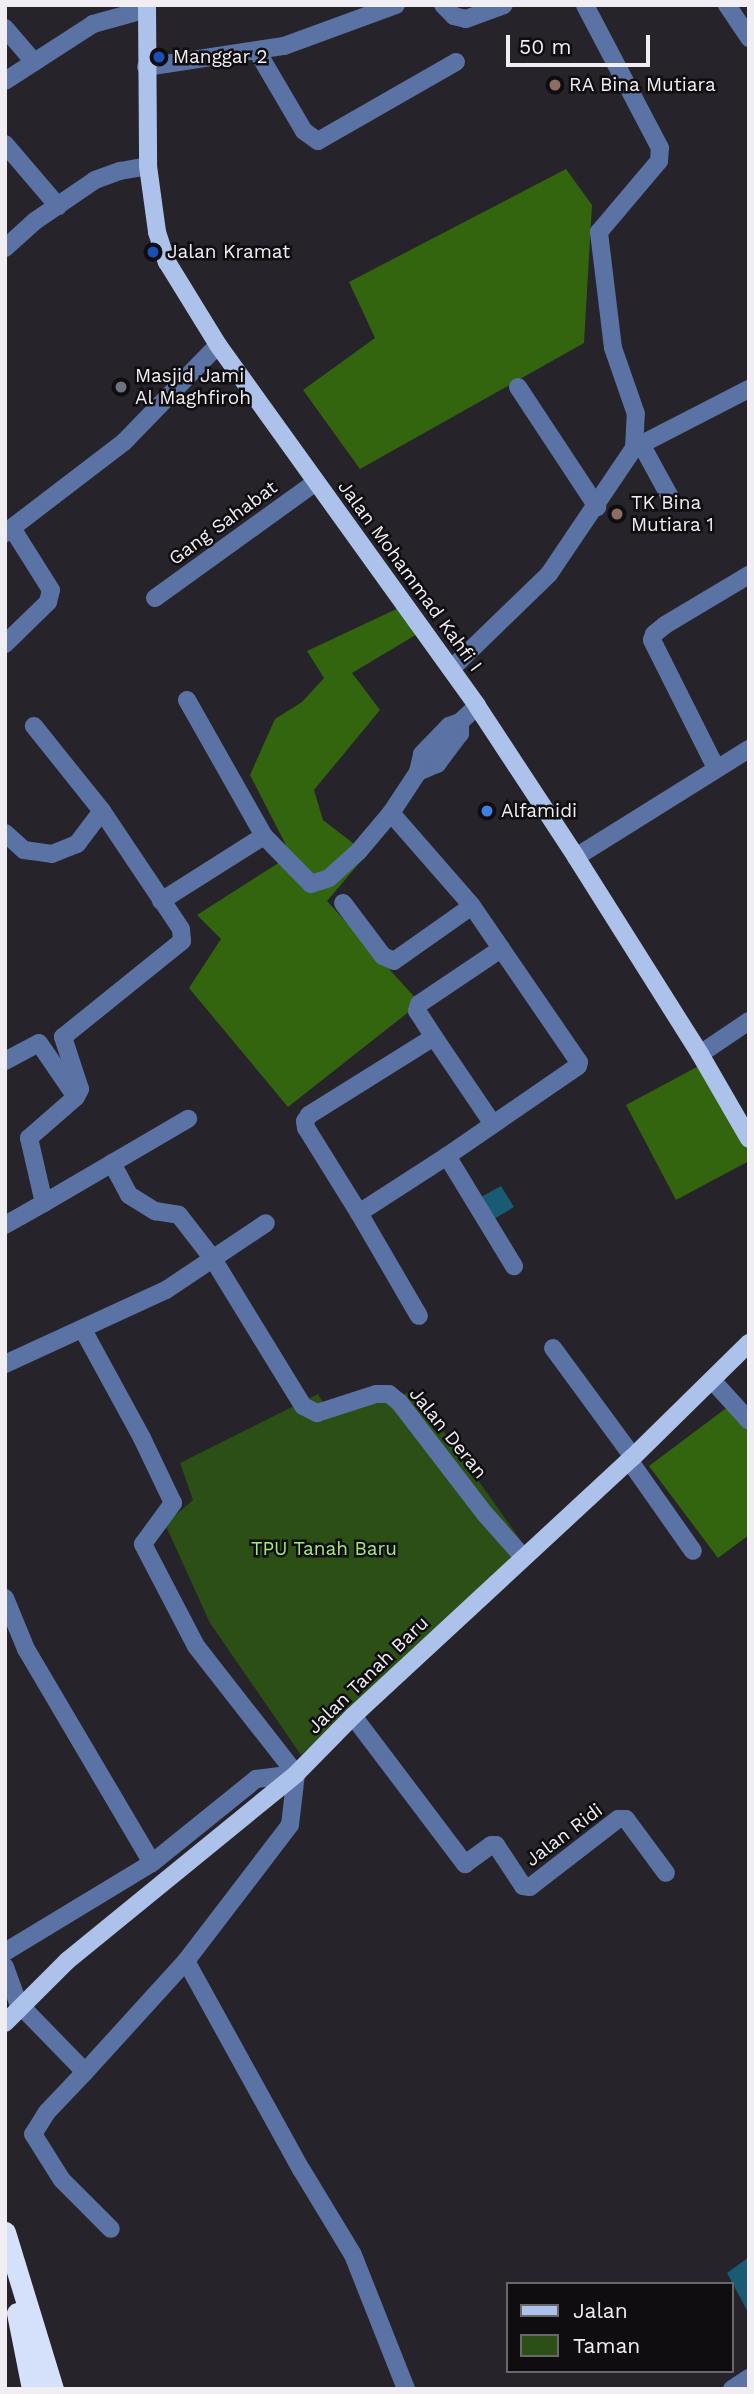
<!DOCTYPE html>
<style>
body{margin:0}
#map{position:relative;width:754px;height:2394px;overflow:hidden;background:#27232a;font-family:"Work Sans",sans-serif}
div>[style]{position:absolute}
.green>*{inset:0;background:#2b4f14}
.forest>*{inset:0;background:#33640e}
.water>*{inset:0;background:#185b72}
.minor>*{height:18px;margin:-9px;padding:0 9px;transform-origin:9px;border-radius:9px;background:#5a72a4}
.major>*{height:18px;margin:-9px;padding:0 9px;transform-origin:9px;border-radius:9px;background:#adc2eb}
.highway>*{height:21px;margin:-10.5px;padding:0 10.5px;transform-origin:10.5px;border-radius:10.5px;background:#d5e1fa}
.dots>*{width:19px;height:19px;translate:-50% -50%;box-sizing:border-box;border:4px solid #0f0d10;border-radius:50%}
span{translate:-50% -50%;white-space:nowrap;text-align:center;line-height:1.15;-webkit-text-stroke:5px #0f0d10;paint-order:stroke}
.poi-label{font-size:19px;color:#f0eef3}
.left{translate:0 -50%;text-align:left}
.street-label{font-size:19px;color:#f0eef3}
.park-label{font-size:19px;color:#a3e87e}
.frame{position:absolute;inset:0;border:7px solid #f0eef3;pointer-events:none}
.legend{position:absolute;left:506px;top:2282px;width:228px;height:91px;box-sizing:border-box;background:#0f0d10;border:2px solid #69676b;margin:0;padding:9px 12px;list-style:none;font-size:21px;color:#f0eef3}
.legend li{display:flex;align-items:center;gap:14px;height:35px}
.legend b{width:35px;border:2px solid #69676b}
.scale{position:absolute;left:506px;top:35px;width:144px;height:32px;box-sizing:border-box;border:4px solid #f0eef3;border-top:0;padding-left:9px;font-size:21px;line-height:24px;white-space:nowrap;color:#f0eef3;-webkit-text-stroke:5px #0f0d10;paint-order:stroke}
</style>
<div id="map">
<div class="green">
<i style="clip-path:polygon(415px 1391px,524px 1545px,301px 1755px,210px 1623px,165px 1524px,193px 1500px,180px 1463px,318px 1394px,331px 1416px)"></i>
</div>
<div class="forest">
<i style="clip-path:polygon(566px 169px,592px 205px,584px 343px,360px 469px,303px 390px,375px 338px,349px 282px)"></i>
<i style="clip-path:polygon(403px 606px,419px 633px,352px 673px,380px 710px,314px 790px,323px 820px,367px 854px,327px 901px,420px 1003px,288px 1107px,189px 988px,221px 939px,197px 915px,291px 855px,250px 775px,275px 719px,302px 702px,324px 678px,307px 651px)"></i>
<i style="clip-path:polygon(708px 1061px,749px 1138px,749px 1161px,676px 1200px,626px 1105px)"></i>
<i style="clip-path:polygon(729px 1406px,749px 1432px,749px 1535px,718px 1558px,649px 1466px)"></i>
</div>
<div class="water">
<i style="clip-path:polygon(501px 1186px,514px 1207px,494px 1219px,481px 1197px)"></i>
<i style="clip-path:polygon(749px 2257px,749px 2314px,727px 2273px)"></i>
</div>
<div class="minor">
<i style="left:443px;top:5px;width:16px;rotate:45deg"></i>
<i style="left:454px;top:16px;width:12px;rotate:14deg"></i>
<i style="left:466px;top:19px;width:40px;rotate:-20.2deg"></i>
<i style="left:727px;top:5px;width:40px;rotate:56deg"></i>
<i style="left:5px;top:28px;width:45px;rotate:49.5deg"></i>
<i style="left:257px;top:51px;width:93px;rotate:59.6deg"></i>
<i style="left:304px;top:131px;width:17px;rotate:36deg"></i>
<i style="left:318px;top:141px;width:159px;rotate:-29.8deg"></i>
<i style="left:146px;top:67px;width:140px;rotate:-8.7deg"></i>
<i style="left:284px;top:46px;width:119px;rotate:-20.1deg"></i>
<i style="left:5px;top:81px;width:105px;rotate:-32.9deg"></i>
<i style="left:93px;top:24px;width:56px;rotate:-15.5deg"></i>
<i style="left:5px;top:144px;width:82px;rotate:49.5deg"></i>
<i style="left:5px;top:248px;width:40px;rotate:-42deg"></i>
<i style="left:35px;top:221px;width:73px;rotate:-34.3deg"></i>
<i style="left:95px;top:180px;width:27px;rotate:-20deg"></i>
<i style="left:120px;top:171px;width:28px;rotate:-10deg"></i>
<i style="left:518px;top:387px;width:144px;rotate:56.6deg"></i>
<i style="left:641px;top:444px;width:60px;rotate:61.3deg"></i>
<i style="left:634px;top:448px;width:129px;rotate:-27.2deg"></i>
<i style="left:5px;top:533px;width:150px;rotate:-37.4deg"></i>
<i style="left:124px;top:442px;width:135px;rotate:-45.9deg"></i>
<i style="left:155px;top:598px;width:198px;rotate:-35.8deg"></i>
<i style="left:5px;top:644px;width:60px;rotate:-44.3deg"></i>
<i style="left:48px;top:602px;width:12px;rotate:-76deg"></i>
<i style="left:51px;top:590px;width:73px;rotate:-122.2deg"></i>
<i style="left:451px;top:669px;width:136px;rotate:-44.1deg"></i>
<i style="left:549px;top:574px;width:152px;rotate:-56deg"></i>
<i style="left:634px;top:448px;width:34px;rotate:-87deg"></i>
<i style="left:636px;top:414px;width:70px;rotate:-109.2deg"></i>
<i style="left:613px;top:348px;width:117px;rotate:-96.9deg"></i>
<i style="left:599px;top:232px;width:93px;rotate:-49.8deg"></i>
<i style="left:659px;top:161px;width:13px;rotate:-86deg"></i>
<i style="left:660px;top:148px;width:161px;rotate:-117.7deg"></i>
<i style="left:187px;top:700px;width:156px;rotate:60.5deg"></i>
<i style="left:716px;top:768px;width:143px;rotate:-116.6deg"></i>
<i style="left:652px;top:640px;width:6px;rotate:-72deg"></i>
<i style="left:654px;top:634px;width:14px;rotate:-39deg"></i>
<i style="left:665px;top:625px;width:98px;rotate:-30.8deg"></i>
<i style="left:418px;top:772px;width:21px;rotate:-23deg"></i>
<i style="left:437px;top:764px;width:38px;rotate:-53deg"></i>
<i style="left:460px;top:734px;width:12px;rotate:-90deg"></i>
<i style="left:391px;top:813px;width:123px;rotate:48.9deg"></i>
<i style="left:472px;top:906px;width:189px;rotate:55.6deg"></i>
<i style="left:579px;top:1062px;width:4px;rotate:104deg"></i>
<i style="left:578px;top:1066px;width:159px;rotate:145.5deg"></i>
<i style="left:447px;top:1156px;width:105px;rotate:147.1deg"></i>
<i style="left:359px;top:1213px;width:119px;rotate:59.8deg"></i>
<i style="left:5px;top:833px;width:25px;rotate:42deg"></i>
<i style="left:24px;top:850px;width:28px;rotate:8deg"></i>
<i style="left:52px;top:854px;width:27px;rotate:-22deg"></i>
<i style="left:77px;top:844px;width:41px;rotate:-52.9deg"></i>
<i style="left:576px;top:857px;width:204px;rotate:-32deg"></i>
<i style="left:161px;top:901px;width:122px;rotate:-32.3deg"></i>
<i style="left:264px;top:836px;width:67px;rotate:45.6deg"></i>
<i style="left:311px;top:884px;width:19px;rotate:-18deg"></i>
<i style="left:329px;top:878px;width:39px;rotate:-42deg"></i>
<i style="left:358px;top:852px;width:51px;rotate:-49.8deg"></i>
<i style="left:391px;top:813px;width:49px;rotate:-56.6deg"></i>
<i style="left:418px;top:772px;width:18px;rotate:-77deg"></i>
<i style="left:422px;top:754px;width:39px;rotate:-46deg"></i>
<i style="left:449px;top:726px;width:12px;rotate:-20deg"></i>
<i style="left:460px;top:722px;width:23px;rotate:-43deg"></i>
<i style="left:343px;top:903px;width:66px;rotate:53deg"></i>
<i style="left:383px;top:956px;width:12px;rotate:24deg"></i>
<i style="left:394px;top:961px;width:95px;rotate:-35.2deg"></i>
<i style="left:434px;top:1037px;width:105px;rotate:55.9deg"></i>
<i style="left:700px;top:1054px;width:59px;rotate:-34deg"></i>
<i style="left:5px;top:1061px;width:38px;rotate:-28deg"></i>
<i style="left:39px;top:1043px;width:65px;rotate:55.6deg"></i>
<i style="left:447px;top:1156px;width:129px;rotate:58.7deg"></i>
<i style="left:112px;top:1163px;width:36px;rotate:62deg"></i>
<i style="left:129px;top:1195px;width:31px;rotate:32deg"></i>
<i style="left:155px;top:1211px;width:24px;rotate:9deg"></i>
<i style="left:179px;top:1215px;width:56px;rotate:52.3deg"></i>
<i style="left:213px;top:1259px;width:172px;rotate:58.5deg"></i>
<i style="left:303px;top:1406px;width:16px;rotate:27deg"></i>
<i style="left:317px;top:1413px;width:62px;rotate:-17.9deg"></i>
<i style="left:376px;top:1394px;width:13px"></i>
<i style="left:389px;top:1394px;width:13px;rotate:39deg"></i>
<i style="left:399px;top:1402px;width:141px;rotate:52.5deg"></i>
<i style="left:485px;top:1514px;width:57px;rotate:48.5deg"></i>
<i style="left:44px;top:1203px;width:167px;rotate:-30.3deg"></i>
<i style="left:359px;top:1213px;width:100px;rotate:-121.9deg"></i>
<i style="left:306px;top:1128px;width:7px;rotate:-98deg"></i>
<i style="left:305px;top:1121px;width:7px;rotate:-56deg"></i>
<i style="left:309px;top:1115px;width:147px;rotate:-32deg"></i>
<i style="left:434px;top:1037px;width:31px;rotate:-123deg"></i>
<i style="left:417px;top:1011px;width:7px;rotate:-74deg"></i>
<i style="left:419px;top:1004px;width:99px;rotate:-33.9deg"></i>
<i style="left:5px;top:1225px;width:45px;rotate:-29.4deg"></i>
<i style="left:44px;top:1203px;width:67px;rotate:-103deg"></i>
<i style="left:29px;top:1138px;width:62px;rotate:-41.1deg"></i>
<i style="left:76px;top:1097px;width:9px;rotate:-63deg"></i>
<i style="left:80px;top:1089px;width:55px;rotate:-108.1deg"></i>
<i style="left:63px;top:1037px;width:153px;rotate:-38.9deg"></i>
<i style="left:182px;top:941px;width:12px;rotate:-95deg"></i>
<i style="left:181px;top:929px;width:142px;rotate:-123.8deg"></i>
<i style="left:102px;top:811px;width:109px;rotate:-128.7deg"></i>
<i style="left:553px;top:1348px;width:135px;rotate:53.7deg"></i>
<i style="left:5px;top:1364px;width:177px;rotate:-24.7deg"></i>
<i style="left:166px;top:1290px;width:120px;rotate:-33.8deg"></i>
<i style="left:712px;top:1380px;width:55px;rotate:47.9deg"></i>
<i style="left:629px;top:1460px;width:111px;rotate:54.9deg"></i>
<i style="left:5px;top:1598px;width:55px;rotate:67.6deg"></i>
<i style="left:26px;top:1649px;width:248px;rotate:59.5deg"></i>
<i style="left:353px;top:1716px;width:186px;rotate:52.9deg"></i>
<i style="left:465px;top:1864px;width:32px;rotate:-36deg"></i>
<i style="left:491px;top:1845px;width:5px"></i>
<i style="left:496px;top:1845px;width:49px;rotate:56.6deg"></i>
<i style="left:523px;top:1886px;width:7px;rotate:8deg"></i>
<i style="left:530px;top:1887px;width:111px;rotate:-37.7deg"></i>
<i style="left:618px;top:1819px;width:8px"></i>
<i style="left:626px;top:1819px;width:67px;rotate:53.5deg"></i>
<i style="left:5px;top:1952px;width:172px;rotate:-31.2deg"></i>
<i style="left:152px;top:1863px;width:134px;rotate:-38.9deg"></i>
<i style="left:256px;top:1779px;width:40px;rotate:-7.1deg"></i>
<i style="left:186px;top:1961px;width:238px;rotate:61.1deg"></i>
<i style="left:301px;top:2169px;width:100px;rotate:58.8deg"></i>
<i style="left:353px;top:2255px;width:144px;rotate:68.4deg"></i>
<i style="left:5px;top:1967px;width:38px;rotate:70deg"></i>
<i style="left:18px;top:2003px;width:96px;rotate:45.8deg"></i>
<i style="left:85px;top:2072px;width:150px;rotate:-47.7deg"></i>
<i style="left:186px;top:1961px;width:171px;rotate:-52.6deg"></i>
<i style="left:290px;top:1825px;width:51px;rotate:-83.3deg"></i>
<i style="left:296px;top:1774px;width:162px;rotate:-128deg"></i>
<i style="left:196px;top:1646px;width:115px;rotate:-117.5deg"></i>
<i style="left:143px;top:1544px;width:51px;rotate:-53.8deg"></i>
<i style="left:173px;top:1503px;width:72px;rotate:-115.5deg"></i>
<i style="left:142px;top:1438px;width:123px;rotate:-118.6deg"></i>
<i style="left:85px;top:2072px;width:55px;rotate:133.5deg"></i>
<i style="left:47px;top:2112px;width:26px;rotate:122deg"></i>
<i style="left:33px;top:2134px;width:54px;rotate:57.8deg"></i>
<i style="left:62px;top:2180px;width:69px;rotate:45deg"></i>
<i style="left:732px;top:2389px;width:20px;rotate:-33deg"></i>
</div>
<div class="major">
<i style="left:147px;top:5px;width:161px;rotate:89.6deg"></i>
<i style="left:148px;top:166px;width:67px;rotate:82.2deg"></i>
<i style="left:157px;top:232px;width:32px;rotate:72deg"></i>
<i style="left:167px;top:262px;width:97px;rotate:58.4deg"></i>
<i style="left:218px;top:345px;width:444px;rotate:54.3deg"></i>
<i style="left:477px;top:706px;width:181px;rotate:56.7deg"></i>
<i style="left:576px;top:857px;width:233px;rotate:57.8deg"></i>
<i style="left:700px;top:1054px;width:98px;rotate:60deg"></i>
<i style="left:5px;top:2023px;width:88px;rotate:-45deg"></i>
<i style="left:67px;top:1961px;width:296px;rotate:-39.2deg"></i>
<i style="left:296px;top:1774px;width:81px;rotate:-45.5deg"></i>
<i style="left:353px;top:1716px;width:381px;rotate:-42.8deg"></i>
<i style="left:633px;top:1457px;width:163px;rotate:-44.5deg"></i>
</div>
<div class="highway">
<i style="left:5px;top:2232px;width:164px;rotate:73deg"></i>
<i style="left:17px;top:2313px;width:77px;rotate:78.8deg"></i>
</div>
<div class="dots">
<i style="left:159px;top:57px;background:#1a4fb4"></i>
<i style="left:555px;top:85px;background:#8d6e63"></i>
<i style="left:153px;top:252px;background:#1a4fb4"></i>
<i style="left:121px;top:387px;background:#6b7280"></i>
<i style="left:617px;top:514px;background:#8d6e63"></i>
<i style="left:487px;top:811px;background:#3f7fe0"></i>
</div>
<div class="poi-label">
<span class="left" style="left:173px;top:57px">Manggar 2</span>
<span class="left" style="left:569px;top:85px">RA Bina Mutiara</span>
<span class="left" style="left:167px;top:252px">Jalan Kramat</span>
<span class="left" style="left:135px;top:387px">Masjid Jami<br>Al Maghfiroh</span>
<span class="left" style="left:631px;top:514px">TK Bina<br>Mutiara 1</span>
<span class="left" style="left:501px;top:811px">Alfamidi</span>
</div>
<div class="street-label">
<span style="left:223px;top:523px;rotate:-36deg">Gang Sahabat</span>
<span style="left:410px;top:576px;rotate:54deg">Jalan Mohammad Kahfi I</span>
<span style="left:448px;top:1433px;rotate:51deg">Jalan Deran</span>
<span style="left:368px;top:1675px;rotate:-44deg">Jalan Tanah Baru</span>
<span style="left:564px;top:1835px;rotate:-37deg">Jalan Ridi</span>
</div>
<div class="park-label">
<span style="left:324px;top:1549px">TPU Tanah Baru</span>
</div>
<div class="frame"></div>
<ul class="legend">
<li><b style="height:9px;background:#adc2eb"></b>Jalan</li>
<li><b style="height:19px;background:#2b4f14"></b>Taman</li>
</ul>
<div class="scale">50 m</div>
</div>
